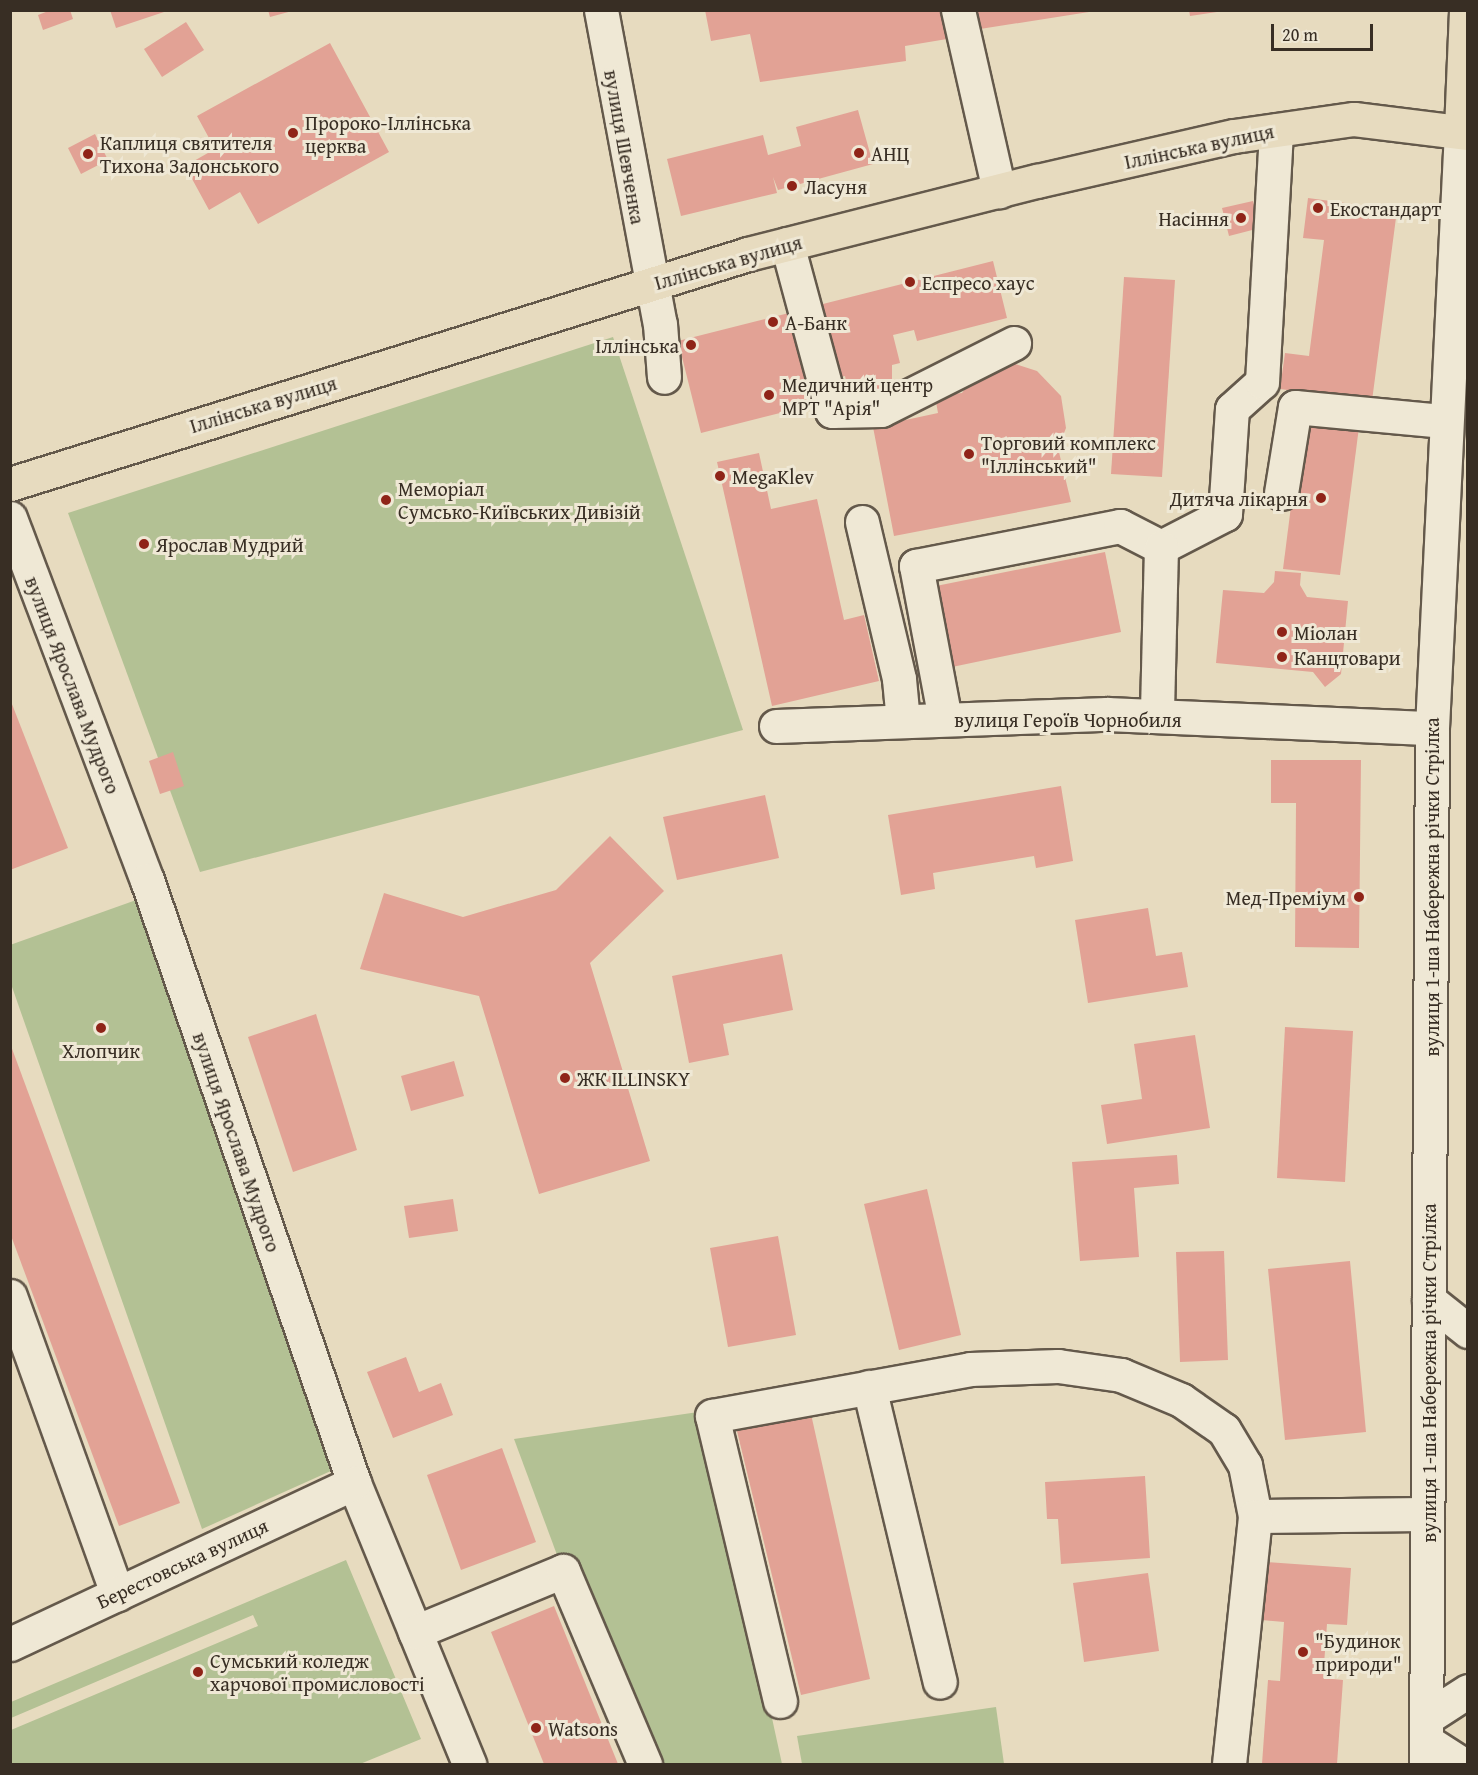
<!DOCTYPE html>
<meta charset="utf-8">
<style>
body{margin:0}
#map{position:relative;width:1478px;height:1775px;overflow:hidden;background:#e7dbbf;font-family:"Gentium Book Plus",serif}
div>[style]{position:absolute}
.green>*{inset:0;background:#b3c194}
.building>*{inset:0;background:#e2a295}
.roads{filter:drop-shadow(2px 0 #64594b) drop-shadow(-2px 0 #64594b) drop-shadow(0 2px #64594b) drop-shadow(0 -2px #64594b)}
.minor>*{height:33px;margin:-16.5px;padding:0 16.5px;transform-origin:16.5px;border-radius:16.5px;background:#efe8d5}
.major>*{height:33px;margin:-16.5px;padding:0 16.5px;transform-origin:16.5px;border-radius:16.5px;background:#e7dbbf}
.dots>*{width:16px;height:16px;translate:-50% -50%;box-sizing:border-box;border:3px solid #efe8d5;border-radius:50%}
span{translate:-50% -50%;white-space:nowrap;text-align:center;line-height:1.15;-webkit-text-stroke:6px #efe8d5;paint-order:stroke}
.poi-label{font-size:20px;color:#382e24}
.left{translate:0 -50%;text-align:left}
.right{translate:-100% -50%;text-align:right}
.street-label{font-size:20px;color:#382e24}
.frame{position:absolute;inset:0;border:12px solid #382e24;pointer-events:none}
.scale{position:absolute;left:1271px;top:24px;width:102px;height:27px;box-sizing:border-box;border:3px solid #382e24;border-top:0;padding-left:8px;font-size:18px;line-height:21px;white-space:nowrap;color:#382e24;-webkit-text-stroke:4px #efe8d5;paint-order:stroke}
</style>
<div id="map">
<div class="green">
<i style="clip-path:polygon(613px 337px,743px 730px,200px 872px,68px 513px)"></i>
<i style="clip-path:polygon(139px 899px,333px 1470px,202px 1529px,11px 984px,10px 945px)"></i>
<i style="clip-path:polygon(705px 1411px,782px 1764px,645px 1764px,563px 1571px,514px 1439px)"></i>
<i style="clip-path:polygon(346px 1560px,421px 1739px,360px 1764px,11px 1764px,11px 1730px,258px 1626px,253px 1615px,11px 1718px,11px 1702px)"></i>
<i style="clip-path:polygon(996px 1707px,1004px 1764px,802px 1764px,797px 1736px)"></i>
</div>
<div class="building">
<i style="clip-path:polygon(51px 10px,70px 10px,73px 19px,43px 30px,38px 15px)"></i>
<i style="clip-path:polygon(110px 10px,167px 10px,167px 11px,116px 28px)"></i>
<i style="clip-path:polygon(268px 10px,292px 10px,292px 11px,270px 17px)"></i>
<i style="clip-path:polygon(705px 10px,944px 10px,947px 39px,905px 46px,906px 61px,760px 82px,750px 34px,711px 41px)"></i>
<i style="clip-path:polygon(977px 10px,1089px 10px,1089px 12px,980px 29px)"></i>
<i style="clip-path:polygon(1189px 10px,1217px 10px,1217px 12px,1190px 16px)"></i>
<i style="clip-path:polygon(186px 22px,204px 50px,162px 77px,144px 49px)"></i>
<i style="clip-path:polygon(330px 43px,389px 152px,258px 224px,240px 192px,209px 210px,185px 166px,215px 149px,197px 116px)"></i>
<i style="clip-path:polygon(858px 110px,873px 164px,778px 190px,773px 177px,777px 193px,681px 216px,667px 159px,763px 135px,768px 155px,801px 146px,796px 127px)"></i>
<i style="clip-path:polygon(95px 134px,108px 160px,81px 174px,68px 148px)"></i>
<i style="clip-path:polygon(1308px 198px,1397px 210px,1372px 401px,1280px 389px,1285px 353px,1309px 356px,1324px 240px,1303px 238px)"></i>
<i style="clip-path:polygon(1253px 201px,1260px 228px,1229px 236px,1222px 208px)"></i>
<i style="clip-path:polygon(993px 261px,1007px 318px,917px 341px,914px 330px,893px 335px,900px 363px,892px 365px,892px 381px,882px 394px,859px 396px,847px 385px,845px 376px,833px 379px,815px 306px)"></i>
<i style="clip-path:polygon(1124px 277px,1175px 280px,1162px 477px,1111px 474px)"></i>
<i style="clip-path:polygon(789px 313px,812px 405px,701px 433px,678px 341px)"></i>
<i style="clip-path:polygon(1015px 364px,1037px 371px,1061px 396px,1066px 428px,1058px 448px,1071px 502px,894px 536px,873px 427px,938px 413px,935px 396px,962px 393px,971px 380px,993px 367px)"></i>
<i style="clip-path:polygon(1302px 420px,1359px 427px,1340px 575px,1283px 569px)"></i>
<i style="clip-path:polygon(759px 453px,771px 509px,817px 499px,844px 620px,864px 615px,879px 681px,772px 706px,717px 462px)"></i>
<i style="clip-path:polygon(1105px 552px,1121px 632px,952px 667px,936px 586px)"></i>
<i style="clip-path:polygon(1275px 571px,1301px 573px,1300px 585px,1307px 597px,1348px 601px,1341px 674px,1325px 687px,1313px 672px,1216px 663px,1223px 590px,1264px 593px,1274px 582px)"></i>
<i style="clip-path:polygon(10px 699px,68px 848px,10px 870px)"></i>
<i style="clip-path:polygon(173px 752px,184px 786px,160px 794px,149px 761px)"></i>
<i style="clip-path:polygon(1271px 760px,1361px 760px,1359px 948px,1295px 947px,1296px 803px,1271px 803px)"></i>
<i style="clip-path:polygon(1061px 786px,1073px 861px,1036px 868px,1034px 856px,933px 873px,935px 889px,901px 895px,888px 815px)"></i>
<i style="clip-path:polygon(765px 795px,779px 858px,677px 880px,663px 817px)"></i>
<i style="clip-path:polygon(610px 836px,664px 891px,590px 963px,650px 1161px,539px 1194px,479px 996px,360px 969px,384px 893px,463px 917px,556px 890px)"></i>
<i style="clip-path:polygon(1148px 908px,1156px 956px,1182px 952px,1188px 987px,1088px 1003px,1075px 920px)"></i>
<i style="clip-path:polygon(782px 954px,793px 1010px,723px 1024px,729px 1055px,689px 1063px,672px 976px)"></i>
<i style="clip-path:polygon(316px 1014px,357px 1150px,293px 1172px,248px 1037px)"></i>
<i style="clip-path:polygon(1285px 1027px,1353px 1031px,1345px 1182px,1277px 1178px)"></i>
<i style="clip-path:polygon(1195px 1035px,1210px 1128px,1107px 1144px,1101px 1105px,1142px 1099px,1134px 1044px)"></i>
<i style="clip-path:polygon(11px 1046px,180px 1503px,119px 1526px,10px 1233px)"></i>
<i style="clip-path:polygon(454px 1061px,464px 1096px,411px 1111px,401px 1076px)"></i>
<i style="clip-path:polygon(1177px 1155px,1179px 1184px,1134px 1188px,1139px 1257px,1080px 1261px,1072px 1162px)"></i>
<i style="clip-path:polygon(927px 1189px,961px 1335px,899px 1350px,864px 1204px)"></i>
<i style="clip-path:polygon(453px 1199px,458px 1231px,409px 1238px,404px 1206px)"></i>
<i style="clip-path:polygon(778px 1236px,796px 1335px,728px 1347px,710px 1248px)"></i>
<i style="clip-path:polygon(1224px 1251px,1228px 1360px,1180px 1362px,1176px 1252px)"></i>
<i style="clip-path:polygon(1350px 1261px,1366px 1432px,1285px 1440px,1268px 1269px)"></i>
<i style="clip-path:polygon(406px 1357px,419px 1392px,441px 1383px,453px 1415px,393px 1438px,367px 1372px)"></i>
<i style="clip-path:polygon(811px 1414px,870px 1679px,801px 1695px,737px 1431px)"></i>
<i style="clip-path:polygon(502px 1448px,536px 1542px,461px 1570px,427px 1475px)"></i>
<i style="clip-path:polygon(1145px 1476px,1150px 1558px,1061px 1564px,1058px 1519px,1047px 1519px,1045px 1482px)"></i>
<i style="clip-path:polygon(1266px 1562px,1351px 1568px,1347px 1625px,1327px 1624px,1323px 1678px,1343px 1680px,1337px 1764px,1262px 1764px,1268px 1680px,1280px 1681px,1284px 1622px,1262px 1620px)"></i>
<i style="clip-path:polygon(1148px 1573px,1159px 1651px,1084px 1662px,1073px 1583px)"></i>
<i style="clip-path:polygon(554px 1606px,618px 1764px,544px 1764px,491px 1632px)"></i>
</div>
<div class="roads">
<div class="minor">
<i style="left:601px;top:10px;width:319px;rotate:79.4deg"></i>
<i style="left:660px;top:324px;width:53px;rotate:85.7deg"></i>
<i style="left:958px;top:10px;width:186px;rotate:77.2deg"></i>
<i style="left:787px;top:244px;width:173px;rotate:74.9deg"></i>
<i style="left:832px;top:411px;width:49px;rotate:-1.2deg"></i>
<i style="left:881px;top:410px;width:149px;rotate:-26.7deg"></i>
<i style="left:1281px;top:493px;width:87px;rotate:-80.8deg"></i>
<i style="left:1295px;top:407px;width:150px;rotate:5.4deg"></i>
<i style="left:10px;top:518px;width:387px;rotate:69.3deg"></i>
<i style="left:147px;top:880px;width:638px;rotate:71.05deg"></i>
<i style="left:354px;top:1483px;width:304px;rotate:67.7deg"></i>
<i style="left:862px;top:522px;width:161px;rotate:76.7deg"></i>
<i style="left:899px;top:679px;width:42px;rotate:84.6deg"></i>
<i style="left:1161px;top:547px;width:72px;rotate:-27.3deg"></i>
<i style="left:1225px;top:514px;width:105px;rotate:-86.2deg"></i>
<i style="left:1232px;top:409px;width:40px;rotate:-42deg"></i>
<i style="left:1262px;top:382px;width:252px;rotate:-86.8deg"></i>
<i style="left:945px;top:719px;width:156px;rotate:-100.7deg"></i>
<i style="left:916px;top:566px;width:208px;rotate:-11.1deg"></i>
<i style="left:1120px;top:526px;width:46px;rotate:27.1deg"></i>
<i style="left:1161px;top:547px;width:169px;rotate:91.4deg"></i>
<i style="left:776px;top:726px;width:331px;rotate:-2.1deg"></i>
<i style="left:1107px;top:714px;width:325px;rotate:2.5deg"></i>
<i style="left:10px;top:1296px;width:317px;rotate:70.2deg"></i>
<i style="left:1429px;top:1300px;width:50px;rotate:38.5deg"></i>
<i style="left:869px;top:1387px;width:303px;rotate:76.5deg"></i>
<i style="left:415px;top:1632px;width:160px;rotate:-22.4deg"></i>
<i style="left:563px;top:1571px;width:210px;rotate:67deg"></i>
<i style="left:10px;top:1644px;width:380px;rotate:-25.1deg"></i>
<i style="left:780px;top:1701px;width:293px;rotate:-103.4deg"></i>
<i style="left:712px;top:1416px;width:262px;rotate:-10.3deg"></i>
<i style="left:970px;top:1369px;width:88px;rotate:-2deg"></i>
<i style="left:1058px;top:1366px;width:64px;rotate:8.1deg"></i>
<i style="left:1121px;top:1375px;width:65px;rotate:22.6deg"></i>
<i style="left:1181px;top:1400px;width:52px;rotate:34.9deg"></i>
<i style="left:1224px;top:1430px;width:41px;rotate:59deg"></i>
<i style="left:1245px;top:1465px;width:52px;rotate:78.9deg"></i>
<i style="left:1255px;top:1516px;width:172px;rotate:-0.7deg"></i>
<i style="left:1426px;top:1718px;width:50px;rotate:-32.7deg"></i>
<i style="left:1426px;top:1741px;width:43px;rotate:32.6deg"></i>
<i style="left:1229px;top:1764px;width:249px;rotate:-84deg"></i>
<i style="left:1426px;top:1764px;width:1036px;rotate:-89.67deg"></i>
<i style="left:1432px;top:728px;width:599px;rotate:-87.22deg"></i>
</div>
<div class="major">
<i style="left:1461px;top:130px;width:120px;rotate:-87.6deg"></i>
<i style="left:10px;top:484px;width:773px;rotate:-17.31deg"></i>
<i style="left:748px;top:254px;width:298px;rotate:-14.2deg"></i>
<i style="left:1037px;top:181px;width:202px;rotate:-12.9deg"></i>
<i style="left:1234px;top:136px;width:121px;rotate:-8.1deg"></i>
<i style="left:1354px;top:119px;width:115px;rotate:7deg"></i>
</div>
</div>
<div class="dots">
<i style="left:293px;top:133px;background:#8f2418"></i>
<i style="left:859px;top:153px;background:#8f2418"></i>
<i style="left:88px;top:154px;background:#8f2418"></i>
<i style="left:792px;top:186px;background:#8f2418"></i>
<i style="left:1318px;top:208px;background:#8f2418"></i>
<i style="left:1241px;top:218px;background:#8f2418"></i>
<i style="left:910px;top:282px;background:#8f2418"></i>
<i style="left:773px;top:322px;background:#8f2418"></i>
<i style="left:691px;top:345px;background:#8f2418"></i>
<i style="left:769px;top:395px;background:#8f2418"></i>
<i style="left:969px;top:454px;background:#8f2418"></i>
<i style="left:720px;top:476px;background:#8f2418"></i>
<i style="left:1321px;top:498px;background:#8f2418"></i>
<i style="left:386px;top:500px;background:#8f2418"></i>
<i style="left:144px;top:544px;background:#8f2418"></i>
<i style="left:1282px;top:632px;background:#8f2418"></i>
<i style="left:1282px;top:657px;background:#8f2418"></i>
<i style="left:1359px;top:897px;background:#8f2418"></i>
<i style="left:101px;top:1028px;background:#8f2418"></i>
<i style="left:565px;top:1078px;background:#8f2418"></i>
<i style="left:1303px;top:1652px;background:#8f2418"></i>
<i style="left:198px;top:1672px;background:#8f2418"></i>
<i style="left:536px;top:1728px;background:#8f2418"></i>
</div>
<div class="poi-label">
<span class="left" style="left:305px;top:134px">Пророко-Іллінська<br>церква</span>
<span class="left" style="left:100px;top:154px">Каплиця святителя<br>Тихона Задонського</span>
<span class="left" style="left:871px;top:153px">АНЦ</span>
<span class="left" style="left:804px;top:186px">Ласуня</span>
<span class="left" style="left:1330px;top:208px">Екостандарт</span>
<span class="right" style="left:1229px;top:218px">Насіння</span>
<span class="left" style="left:922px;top:282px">Еспресо хаус</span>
<span class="left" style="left:785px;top:322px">А-Банк</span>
<span class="right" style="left:679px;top:345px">Іллінська</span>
<span class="left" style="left:782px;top:396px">Медичний центр<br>МРТ "Арія"</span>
<span class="left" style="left:981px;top:454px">Торговий комплекс<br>"Іллінський"</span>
<span class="left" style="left:732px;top:476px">MegaKlev</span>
<span class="left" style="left:398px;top:500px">Меморіал<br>Сумсько-Київських Дивізій</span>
<span class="right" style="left:1308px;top:498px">Дитяча лікарня</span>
<span class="left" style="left:156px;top:544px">Ярослав Мудрий</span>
<span class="left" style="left:1294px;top:632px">Міолан</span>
<span class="left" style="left:1294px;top:657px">Канцтовари</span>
<span class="right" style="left:1346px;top:897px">Мед-Преміум</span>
<span style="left:101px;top:1050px">Хлопчик</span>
<span class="left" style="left:577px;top:1078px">ЖК ILLINSKY</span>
<span class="left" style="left:1315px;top:1652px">"Будинок<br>природи"</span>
<span class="left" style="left:210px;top:1672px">Сумський коледж<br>харчової промисловості</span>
<span class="left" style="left:548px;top:1728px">Watsons</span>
</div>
<div class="street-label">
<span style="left:1199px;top:146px;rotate:-12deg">Іллінська вулиця</span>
<span style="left:625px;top:147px;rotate:80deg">вулиця Шевченка</span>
<span style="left:728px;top:262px;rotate:-16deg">Іллінська вулиця</span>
<span style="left:263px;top:404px;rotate:-17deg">Іллінська вулиця</span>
<span style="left:73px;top:685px;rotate:69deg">вулиця Ярослава Мудрого</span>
<span style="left:1068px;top:719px">вулиця Героїв Чорнобиля</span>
<span style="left:1431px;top:887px;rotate:-90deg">вулиця 1-ша Набережна річки Стрілка</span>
<span style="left:237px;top:1142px;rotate:71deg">вулиця Ярослава Мудрого</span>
<span style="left:1428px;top:1373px;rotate:-90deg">вулиця 1-ша Набережна річки Стрілка</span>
<span style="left:182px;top:1563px;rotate:-25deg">Берестовська вулиця</span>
</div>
<div class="frame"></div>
<div class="scale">20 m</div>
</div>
